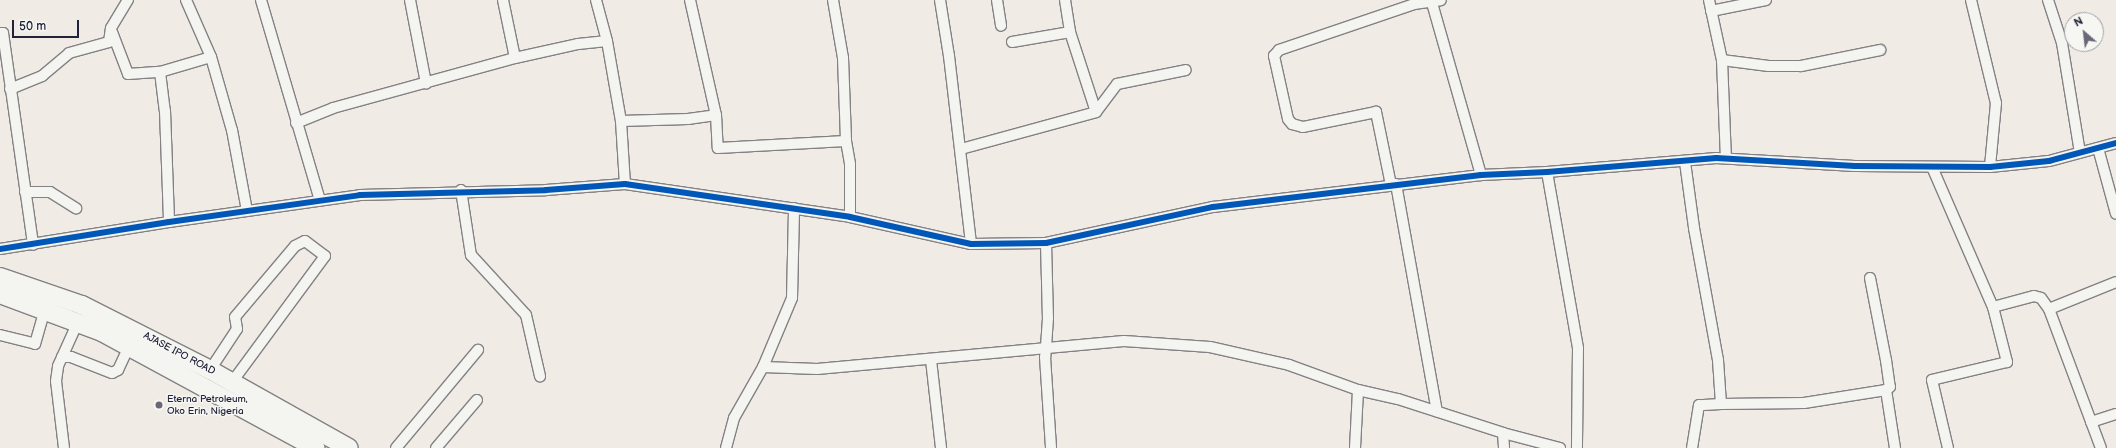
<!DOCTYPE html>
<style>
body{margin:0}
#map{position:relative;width:2116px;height:448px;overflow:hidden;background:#f1ebe6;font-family:"Balsamiq Sans",sans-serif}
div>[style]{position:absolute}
.roads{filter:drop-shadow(1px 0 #848184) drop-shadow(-1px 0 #848184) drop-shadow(0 1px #848184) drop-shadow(0 -1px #848184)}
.street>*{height:10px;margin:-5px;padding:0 5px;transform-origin:5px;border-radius:5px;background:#f4f4f1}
.highway>*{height:18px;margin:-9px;padding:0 9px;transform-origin:9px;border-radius:9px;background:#f4f4f1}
.cycleway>*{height:6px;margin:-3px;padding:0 3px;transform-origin:3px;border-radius:3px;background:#0057b8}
.dots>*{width:11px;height:11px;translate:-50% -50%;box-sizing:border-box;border:2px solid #f6f6f2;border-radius:50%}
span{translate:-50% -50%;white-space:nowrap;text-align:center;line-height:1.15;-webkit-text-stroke:3px #f6f6f2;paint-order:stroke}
.street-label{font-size:10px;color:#22223b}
.poi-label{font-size:10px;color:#22223b}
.left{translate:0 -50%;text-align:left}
.north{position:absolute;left:2064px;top:12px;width:40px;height:40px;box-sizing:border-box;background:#f6f6f2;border:1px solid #a1a1a9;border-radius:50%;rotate:332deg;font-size:11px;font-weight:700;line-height:16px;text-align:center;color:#22223b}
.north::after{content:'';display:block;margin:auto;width:14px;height:18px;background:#6a6877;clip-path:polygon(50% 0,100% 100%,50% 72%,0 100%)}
.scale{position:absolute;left:12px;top:20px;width:67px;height:18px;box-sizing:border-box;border:2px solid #22223b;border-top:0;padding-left:5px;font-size:12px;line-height:14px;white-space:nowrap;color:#22223b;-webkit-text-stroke:3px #f6f6f2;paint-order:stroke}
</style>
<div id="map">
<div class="roads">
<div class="street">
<i style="left:186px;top:0;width:62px;rotate:66.3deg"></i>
<i style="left:211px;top:57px;width:76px;rotate:74deg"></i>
<i style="left:232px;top:130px;width:82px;rotate:79.5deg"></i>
<i style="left:261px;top:0;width:209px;rotate:73.6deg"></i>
<i style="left:410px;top:0;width:85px;rotate:79.1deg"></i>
<i style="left:503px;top:0;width:59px;rotate:78.3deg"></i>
<i style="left:596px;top:0;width:42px;rotate:75deg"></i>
<i style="left:607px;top:41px;width:81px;rotate:80.1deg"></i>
<i style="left:621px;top:121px;width:63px;rotate:86.4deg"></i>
<i style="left:690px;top:0;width:118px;rotate:77.3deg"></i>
<i style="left:716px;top:115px;width:33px;rotate:87deg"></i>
<i style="left:718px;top:148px;width:128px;rotate:-3.1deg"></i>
<i style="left:833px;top:0;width:59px;rotate:80.2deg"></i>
<i style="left:843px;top:58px;width:83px;rotate:87.9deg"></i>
<i style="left:846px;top:141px;width:23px;rotate:80deg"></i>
<i style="left:850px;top:164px;width:53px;rotate:90deg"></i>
<i style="left:940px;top:0;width:57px;rotate:80.9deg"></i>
<i style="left:949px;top:56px;width:189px;rotate:83.3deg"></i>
<i style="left:997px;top:0;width:26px;rotate:81deg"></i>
<i style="left:1065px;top:0;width:32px;rotate:81deg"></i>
<i style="left:1709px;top:0;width:61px;rotate:77.8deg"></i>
<i style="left:1722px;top:60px;width:98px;rotate:87.7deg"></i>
<i style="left:1971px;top:0;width:106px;rotate:76.4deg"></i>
<i style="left:1996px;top:103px;width:64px;rotate:95.4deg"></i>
<i style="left:2048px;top:0;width:45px;rotate:72deg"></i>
<i style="left:2062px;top:43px;width:111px;rotate:80.7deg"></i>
<i style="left:1432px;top:3px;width:179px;rotate:74.1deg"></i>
<i style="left:1711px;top:11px;width:56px;rotate:-11.3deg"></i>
<i style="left:112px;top:32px;width:45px;rotate:69.1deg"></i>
<i style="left:128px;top:74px;width:32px;rotate:-4deg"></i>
<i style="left:160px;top:72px;width:53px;rotate:-16.4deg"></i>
<i style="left:0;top:33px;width:3px"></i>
<i style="left:3px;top:33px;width:214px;rotate:81.9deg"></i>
<i style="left:1012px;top:42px;width:59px;rotate:-9.8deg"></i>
<i style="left:1070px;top:32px;width:84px;rotate:72deg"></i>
<i style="left:1722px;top:60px;width:47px;rotate:7.3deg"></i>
<i style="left:1769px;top:66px;width:32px"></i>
<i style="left:1801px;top:66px;width:81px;rotate:-11.4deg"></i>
<i style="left:160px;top:72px;width:39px;rotate:83deg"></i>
<i style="left:165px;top:111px;width:111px;rotate:87.9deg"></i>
<i style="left:10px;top:89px;width:35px;rotate:-22deg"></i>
<i style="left:42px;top:76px;width:35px;rotate:-40deg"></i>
<i style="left:69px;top:53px;width:41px;rotate:-15.4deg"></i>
<i style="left:109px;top:42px;width:14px;rotate:-82deg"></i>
<i style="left:111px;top:28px;width:33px;rotate:-59deg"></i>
<i style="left:621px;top:121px;width:67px;rotate:-1.7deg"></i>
<i style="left:688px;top:119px;width:28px;rotate:-8deg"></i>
<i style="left:296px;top:123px;width:40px;rotate:-22deg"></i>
<i style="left:333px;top:108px;width:189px;rotate:-15.4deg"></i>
<i style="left:515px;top:58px;width:65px;rotate:-12.5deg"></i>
<i style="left:578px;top:44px;width:29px;rotate:-6deg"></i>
<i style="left:2098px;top:148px;width:68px;rotate:74.7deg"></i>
<i style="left:961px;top:149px;width:140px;rotate:-15.3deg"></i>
<i style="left:1096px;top:112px;width:35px;rotate:-53deg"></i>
<i style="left:1117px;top:84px;width:70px;rotate:-11.5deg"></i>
<i style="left:1685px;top:162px;width:67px;rotate:82.2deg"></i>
<i style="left:1694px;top:228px;width:134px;rotate:79.7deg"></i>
<i style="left:1718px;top:360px;width:44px;rotate:86.1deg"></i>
<i style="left:1721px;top:404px;width:22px;rotate:177deg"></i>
<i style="left:1699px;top:405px;width:44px;rotate:99.2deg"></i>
<i style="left:1932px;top:167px;width:153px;rotate:66.5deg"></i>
<i style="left:1993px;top:307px;width:57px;rotate:75.7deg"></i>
<i style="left:2007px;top:362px;width:77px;rotate:166.5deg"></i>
<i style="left:1932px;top:380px;width:70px;rotate:76.8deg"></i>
<i style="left:1547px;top:172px;width:179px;rotate:80deg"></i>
<i style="left:1578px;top:348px;width:100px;rotate:90.6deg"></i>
<i style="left:1396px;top:184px;width:231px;rotate:79.8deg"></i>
<i style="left:1391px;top:185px;width:75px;rotate:-101.6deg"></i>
<i style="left:1376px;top:112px;width:75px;rotate:168.4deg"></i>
<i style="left:1303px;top:127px;width:11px;rotate:-165deg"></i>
<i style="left:1292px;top:124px;width:6px;rotate:-129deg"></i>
<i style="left:1288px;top:119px;width:65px;rotate:-102.5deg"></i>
<i style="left:1274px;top:56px;width:8px;rotate:-50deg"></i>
<i style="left:1279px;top:50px;width:143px;rotate:-18.8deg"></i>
<i style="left:1414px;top:4px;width:27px;rotate:-8deg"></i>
<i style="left:461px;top:190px;width:66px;rotate:81.3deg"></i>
<i style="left:471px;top:255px;width:81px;rotate:47.5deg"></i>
<i style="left:526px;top:315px;width:63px;rotate:77.1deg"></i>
<i style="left:25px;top:192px;width:25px"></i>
<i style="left:50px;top:192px;width:31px;rotate:32deg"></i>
<i style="left:1046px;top:243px;width:75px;rotate:88.5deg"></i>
<i style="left:1048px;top:318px;width:39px;rotate:94deg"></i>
<i style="left:1045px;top:357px;width:91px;rotate:86.2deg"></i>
<i style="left:0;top:249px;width:171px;rotate:-9.1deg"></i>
<i style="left:169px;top:222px;width:193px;rotate:-8deg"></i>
<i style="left:360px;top:195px;width:186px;rotate:-1.5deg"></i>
<i style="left:546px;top:190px;width:79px;rotate:-4.3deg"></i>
<i style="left:625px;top:184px;width:227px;rotate:8.3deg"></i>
<i style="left:850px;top:217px;width:124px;rotate:12.6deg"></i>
<i style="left:971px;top:244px;width:75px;rotate:-0.8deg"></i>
<i style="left:1046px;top:243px;width:171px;rotate:-12.2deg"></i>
<i style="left:1213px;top:207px;width:270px;rotate:-6.8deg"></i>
<i style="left:1481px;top:175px;width:66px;rotate:-2.6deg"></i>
<i style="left:1547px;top:172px;width:170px;rotate:-4.7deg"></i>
<i style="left:1716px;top:158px;width:139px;rotate:3.3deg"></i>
<i style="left:1855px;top:166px;width:135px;rotate:0.4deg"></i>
<i style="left:1990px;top:167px;width:59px;rotate:-5.8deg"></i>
<i style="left:2049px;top:161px;width:69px;rotate:-15deg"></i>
<i style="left:1870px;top:278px;width:84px;rotate:79deg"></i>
<i style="left:1886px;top:360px;width:27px;rotate:82deg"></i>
<i style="left:1890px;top:387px;width:5px;rotate:143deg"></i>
<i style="left:1886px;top:390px;width:59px;rotate:81.2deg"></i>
<i style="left:1993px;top:307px;width:42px;rotate:-15deg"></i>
<i style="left:2034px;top:296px;width:7px;rotate:16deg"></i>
<i style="left:2041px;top:298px;width:14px;rotate:54deg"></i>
<i style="left:2049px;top:309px;width:72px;rotate:-21.9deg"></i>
<i style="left:2049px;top:309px;width:148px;rotate:69.5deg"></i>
<i style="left:0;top:335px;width:36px;rotate:14deg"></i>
<i style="left:35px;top:344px;width:36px;rotate:-74deg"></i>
<i style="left:62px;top:357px;width:9px"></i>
<i style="left:71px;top:357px;width:44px;rotate:21.3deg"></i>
<i style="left:112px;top:373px;width:7px;rotate:-27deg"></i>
<i style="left:118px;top:370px;width:26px;rotate:-65deg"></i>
<i style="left:931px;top:360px;width:89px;rotate:83.5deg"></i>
<i style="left:763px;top:367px;width:54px;rotate:2.1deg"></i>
<i style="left:817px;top:369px;width:308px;rotate:-5.2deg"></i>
<i style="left:1124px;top:341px;width:86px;rotate:4deg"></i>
<i style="left:1210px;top:347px;width:81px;rotate:12.8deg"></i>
<i style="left:1289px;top:365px;width:73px;rotate:19.9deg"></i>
<i style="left:1358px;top:390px;width:41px;rotate:12.7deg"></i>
<i style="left:1398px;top:399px;width:110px;rotate:17.9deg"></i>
<i style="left:1503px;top:433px;width:59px;rotate:14.7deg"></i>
<i style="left:210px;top:370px;width:49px;rotate:-56.6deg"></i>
<i style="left:237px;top:329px;width:12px;rotate:-99deg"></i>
<i style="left:235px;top:317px;width:93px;rotate:-49.8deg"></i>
<i style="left:295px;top:246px;width:11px;rotate:-27deg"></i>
<i style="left:305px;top:241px;width:25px;rotate:37deg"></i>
<i style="left:325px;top:256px;width:157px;rotate:126.4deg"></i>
<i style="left:1721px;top:404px;width:83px;rotate:-0.7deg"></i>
<i style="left:1804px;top:403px;width:83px;rotate:-9deg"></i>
<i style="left:2091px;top:422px;width:26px;rotate:-18deg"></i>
<i style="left:1503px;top:433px;width:15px;rotate:86deg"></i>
<i style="left:64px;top:448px;width:67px;rotate:-96.8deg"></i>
<i style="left:56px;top:381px;width:15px;rotate:-82deg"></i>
<i style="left:58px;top:366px;width:48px;rotate:-65.6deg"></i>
<i style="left:396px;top:448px;width:128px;rotate:-50.1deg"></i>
<i style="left:436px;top:448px;width:63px;rotate:-49.5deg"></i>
<i style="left:726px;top:448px;width:31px;rotate:-75deg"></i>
<i style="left:734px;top:418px;width:59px;rotate:-60.4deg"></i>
<i style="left:763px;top:367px;width:75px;rotate:-67.2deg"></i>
<i style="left:792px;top:298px;width:90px;rotate:-88.7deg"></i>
<i style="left:1355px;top:448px;width:58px;rotate:-87deg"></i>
</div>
<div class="highway">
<i style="left:0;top:277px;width:87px;rotate:18.9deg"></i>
<i style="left:82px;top:305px;width:144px;rotate:26.9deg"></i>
<i style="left:210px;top:370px;width:159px;rotate:29.3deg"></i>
<i style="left:0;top:294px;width:109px;rotate:20.4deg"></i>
<i style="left:102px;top:332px;width:243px;rotate:28.5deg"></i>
</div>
</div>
<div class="cycleway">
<i style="left:0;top:249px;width:171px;rotate:-9.1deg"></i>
<i style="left:169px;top:222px;width:193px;rotate:-8deg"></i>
<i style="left:360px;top:195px;width:186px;rotate:-1.5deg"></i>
<i style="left:546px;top:190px;width:79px;rotate:-4.3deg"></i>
<i style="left:625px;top:184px;width:227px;rotate:8.3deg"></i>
<i style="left:850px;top:217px;width:124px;rotate:12.6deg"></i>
<i style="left:971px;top:244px;width:75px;rotate:-0.8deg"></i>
<i style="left:1046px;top:243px;width:171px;rotate:-12.2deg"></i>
<i style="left:1213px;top:207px;width:270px;rotate:-6.8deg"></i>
<i style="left:1481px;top:175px;width:66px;rotate:-2.6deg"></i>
<i style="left:1547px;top:172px;width:170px;rotate:-4.7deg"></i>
<i style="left:1716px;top:158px;width:139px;rotate:3.3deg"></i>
<i style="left:1855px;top:166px;width:135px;rotate:0.4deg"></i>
<i style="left:1990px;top:167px;width:59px;rotate:-5.8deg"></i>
<i style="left:2049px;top:161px;width:69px;rotate:-15deg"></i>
</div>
<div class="dots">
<i style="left:159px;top:405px;background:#6a6877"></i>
</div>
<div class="street-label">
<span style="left:179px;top:354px;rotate:28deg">AJASE IPO ROAD</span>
</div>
<div class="poi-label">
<span class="left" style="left:167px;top:405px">Eterna Petroleum,<br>Oko Erin, Nigeria</span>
</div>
<div class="north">N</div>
<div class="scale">50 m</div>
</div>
